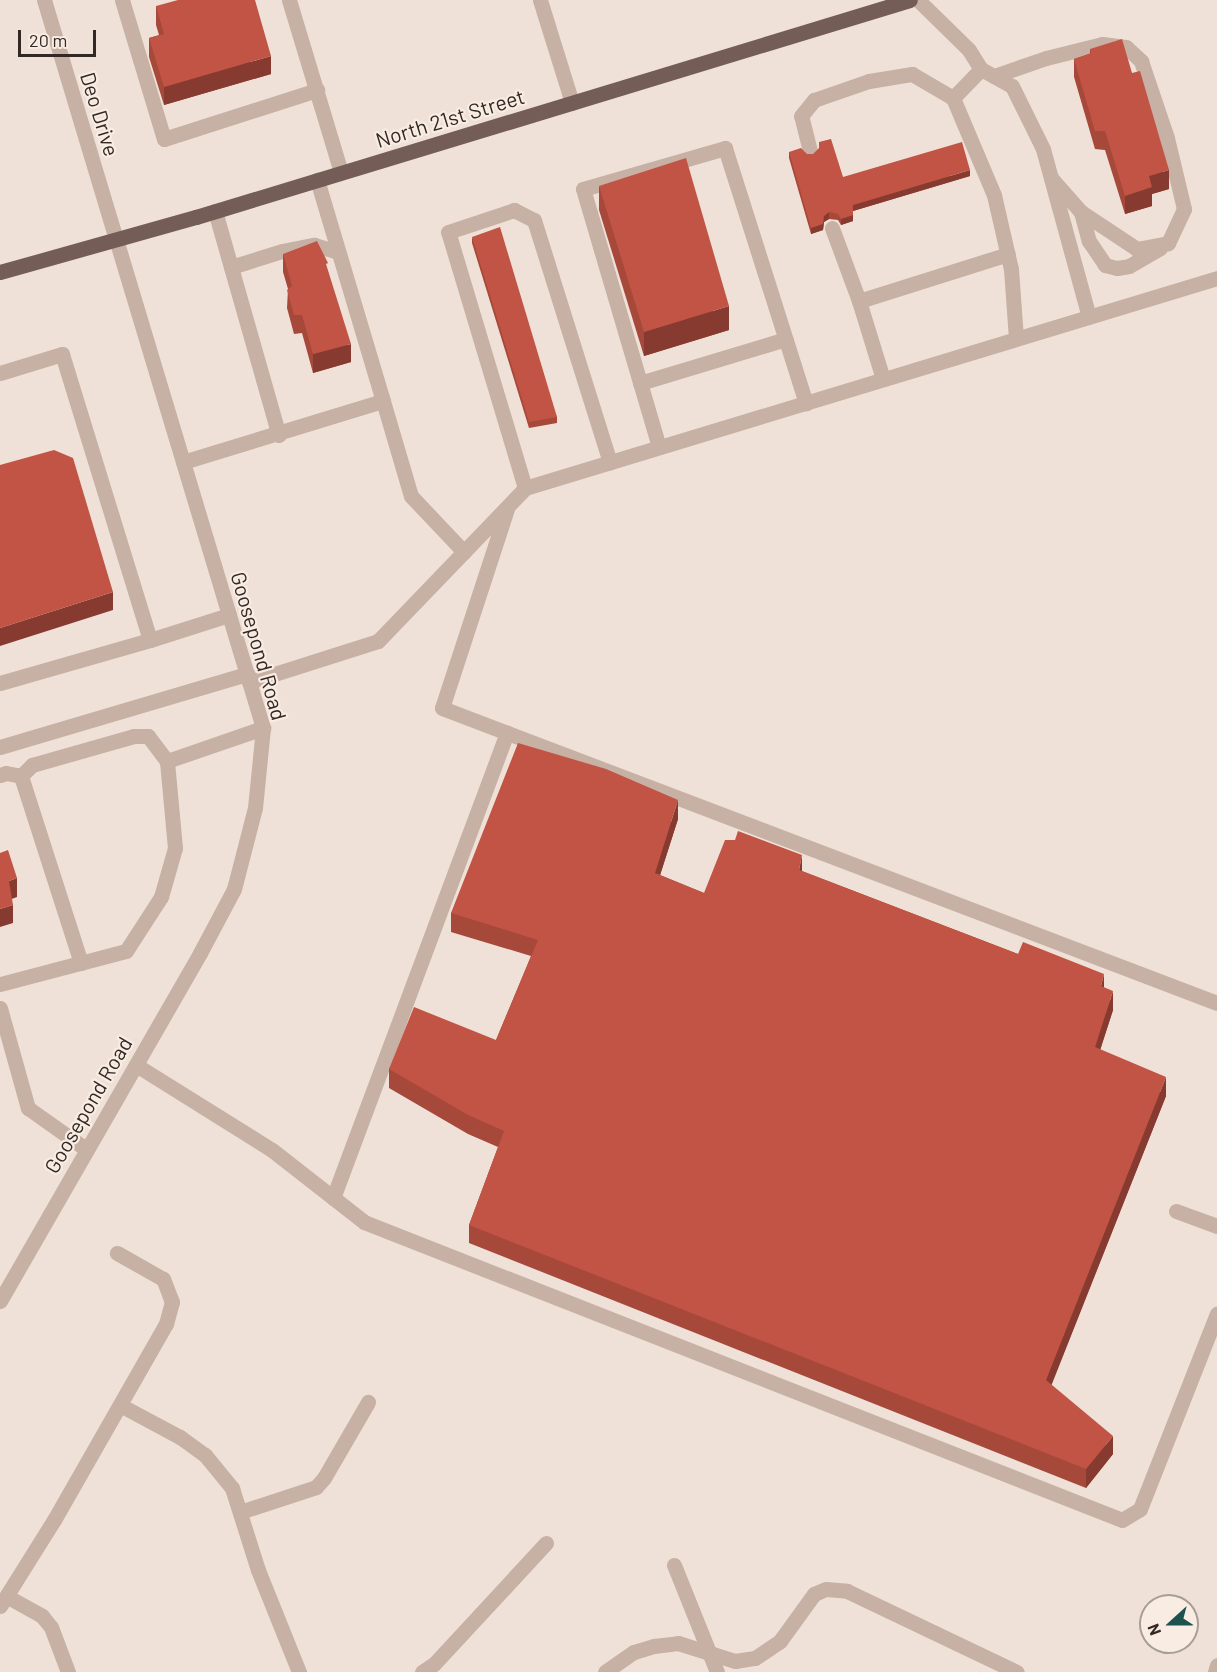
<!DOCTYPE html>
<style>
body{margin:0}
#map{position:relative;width:1217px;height:1672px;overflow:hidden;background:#efe1d7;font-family:Barlow,sans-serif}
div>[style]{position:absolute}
.minor>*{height:15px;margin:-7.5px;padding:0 7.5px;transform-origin:7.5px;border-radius:7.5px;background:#c7b0a4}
.major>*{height:15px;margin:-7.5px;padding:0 7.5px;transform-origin:7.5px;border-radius:7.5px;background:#745d57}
.wall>*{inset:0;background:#a6483a}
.shaded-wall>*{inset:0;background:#873b30}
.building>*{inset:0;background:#c15444}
span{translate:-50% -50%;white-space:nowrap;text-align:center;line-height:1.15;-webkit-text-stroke:4.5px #f8ece3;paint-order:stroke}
.street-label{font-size:21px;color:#322825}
.north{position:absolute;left:1139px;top:1594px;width:60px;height:60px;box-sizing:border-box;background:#f8ece3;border:2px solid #a99e97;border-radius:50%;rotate:249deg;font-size:16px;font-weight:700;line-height:24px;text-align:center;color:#322825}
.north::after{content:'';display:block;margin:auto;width:21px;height:27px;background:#1d524f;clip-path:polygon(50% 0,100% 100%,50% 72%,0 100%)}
.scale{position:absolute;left:18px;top:30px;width:78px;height:27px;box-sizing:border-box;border:3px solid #322825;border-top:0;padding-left:8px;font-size:18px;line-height:21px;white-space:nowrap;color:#322825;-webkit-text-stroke:4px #f8ece3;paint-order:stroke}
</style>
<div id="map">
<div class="minor">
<i style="left:122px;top:0;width:145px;rotate:73.2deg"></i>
<i style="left:164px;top:139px;width:161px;rotate:-17.8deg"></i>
<i style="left:289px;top:0;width:180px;rotate:73.2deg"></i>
<i style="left:540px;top:0;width:108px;rotate:72.7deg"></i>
<i style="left:918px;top:0;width:71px;rotate:44.4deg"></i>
<i style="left:969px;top:50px;width:22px;rotate:58deg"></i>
<i style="left:981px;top:69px;width:35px;rotate:29deg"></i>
<i style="left:1012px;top:86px;width:70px;rotate:63.8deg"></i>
<i style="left:1043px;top:149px;width:174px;rotate:74.7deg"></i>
<i style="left:994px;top:76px;width:55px;rotate:-19.1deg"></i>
<i style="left:1046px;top:58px;width:58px;rotate:-14deg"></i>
<i style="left:1102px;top:44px;width:24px;rotate:7deg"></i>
<i style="left:1126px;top:47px;width:21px;rotate:43deg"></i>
<i style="left:1141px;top:61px;width:81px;rotate:71.3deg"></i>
<i style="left:1167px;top:138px;width:73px;rotate:76.5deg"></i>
<i style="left:1184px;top:209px;width:38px;rotate:115deg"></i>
<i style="left:1168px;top:243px;width:32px;rotate:169deg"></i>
<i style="left:1137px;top:249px;width:67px;rotate:-146.5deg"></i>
<i style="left:1081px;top:212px;width:45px;rotate:-131.4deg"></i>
<i style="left:953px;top:98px;width:40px;rotate:-46deg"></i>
<i style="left:810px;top:151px;width:36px;rotate:-104deg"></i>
<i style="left:801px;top:116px;width:21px;rotate:-51deg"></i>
<i style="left:814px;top:100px;width:58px;rotate:-19.1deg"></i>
<i style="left:869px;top:81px;width:44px;rotate:-9.2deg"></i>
<i style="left:912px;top:74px;width:48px;rotate:30.3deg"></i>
<i style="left:953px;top:98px;width:105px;rotate:67.1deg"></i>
<i style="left:994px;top:195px;width:76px;rotate:77.1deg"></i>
<i style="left:1011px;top:269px;width:70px;rotate:85.9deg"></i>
<i style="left:215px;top:211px;width:233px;rotate:74.1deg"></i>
<i style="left:1081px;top:212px;width:30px;rotate:75deg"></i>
<i style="left:1089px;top:241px;width:29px;rotate:56deg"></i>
<i style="left:1105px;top:265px;width:12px;rotate:14deg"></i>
<i style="left:1117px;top:268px;width:12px;rotate:-9deg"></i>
<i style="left:1129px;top:266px;width:36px;rotate:-30deg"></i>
<i style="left:832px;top:228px;width:78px;rotate:69.7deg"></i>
<i style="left:231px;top:267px;width:53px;rotate:-17.4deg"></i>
<i style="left:282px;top:251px;width:33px;rotate:-11deg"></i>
<i style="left:314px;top:245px;width:25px;rotate:16deg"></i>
<i style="left:0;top:373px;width:65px;rotate:-17deg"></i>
<i style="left:62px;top:354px;width:299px;rotate:72.9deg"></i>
<i style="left:150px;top:640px;width:156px;rotate:164deg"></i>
<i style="left:883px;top:379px;width:82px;rotate:-107.1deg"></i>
<i style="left:859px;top:301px;width:156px;rotate:-17.5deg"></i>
<i style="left:640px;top:383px;width:152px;rotate:-16.8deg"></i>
<i style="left:383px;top:401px;width:99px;rotate:73.6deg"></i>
<i style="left:411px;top:496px;width:77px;rotate:46.6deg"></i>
<i style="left:659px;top:447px;width:269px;rotate:-106.4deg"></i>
<i style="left:583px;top:189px;width:148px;rotate:-16.1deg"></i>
<i style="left:725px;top:148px;width:268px;rotate:72.4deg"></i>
<i style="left:183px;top:462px;width:209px;rotate:-17deg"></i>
<i style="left:383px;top:401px;width:231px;rotate:-106.6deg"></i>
<i style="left:525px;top:488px;width:267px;rotate:-106.7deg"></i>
<i style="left:448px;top:232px;width:70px;rotate:-18.4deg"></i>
<i style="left:514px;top:210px;width:22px;rotate:27deg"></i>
<i style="left:534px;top:220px;width:254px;rotate:72.6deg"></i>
<i style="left:507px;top:509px;width:209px;rotate:108.1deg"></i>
<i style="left:442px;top:708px;width:829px;rotate:20.84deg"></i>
<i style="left:150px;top:640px;width:83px;rotate:-17.6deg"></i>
<i style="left:249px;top:682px;width:135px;rotate:-17.6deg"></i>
<i style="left:378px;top:641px;width:212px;rotate:-46.1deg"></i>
<i style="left:525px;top:488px;width:723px;rotate:-16.88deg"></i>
<i style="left:0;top:747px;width:258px;rotate:-16.5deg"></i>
<i style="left:0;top:775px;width:6px;rotate:-18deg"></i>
<i style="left:6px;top:773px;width:15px;rotate:11deg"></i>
<i style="left:81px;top:963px;width:196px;rotate:-107.8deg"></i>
<i style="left:21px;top:776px;width:16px;rotate:-45deg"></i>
<i style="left:32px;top:765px;width:106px;rotate:-15.9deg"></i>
<i style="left:134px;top:736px;width:14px"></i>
<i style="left:148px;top:736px;width:31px;rotate:53deg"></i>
<i style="left:0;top:984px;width:130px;rotate:-14.7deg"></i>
<i style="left:126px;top:951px;width:64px;rotate:-57.1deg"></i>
<i style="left:161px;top:897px;width:51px;rotate:-74.1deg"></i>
<i style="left:175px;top:848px;width:87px;rotate:-95.3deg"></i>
<i style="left:167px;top:761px;width:102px;rotate:-19deg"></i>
<i style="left:0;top:1008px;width:104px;rotate:74.4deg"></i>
<i style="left:28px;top:1108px;width:72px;rotate:35.4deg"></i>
<i style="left:136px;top:1065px;width:160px;rotate:32deg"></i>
<i style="left:272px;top:1150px;width:117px;rotate:38deg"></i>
<i style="left:364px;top:1222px;width:814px;rotate:21.46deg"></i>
<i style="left:1122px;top:1520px;width:21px;rotate:-31deg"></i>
<i style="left:1140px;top:1509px;width:210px;rotate:-68.5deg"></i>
<i style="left:333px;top:1198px;width:497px;rotate:-69.5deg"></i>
<i style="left:1176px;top:1211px;width:44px;rotate:20.1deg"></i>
<i style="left:0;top:1301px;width:401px;rotate:-60.1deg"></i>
<i style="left:200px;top:953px;width:72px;rotate:-62deg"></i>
<i style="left:234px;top:889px;width:84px;rotate:-75.5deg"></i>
<i style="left:255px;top:808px;width:80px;rotate:-84.3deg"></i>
<i style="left:263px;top:728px;width:760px;rotate:-106.74deg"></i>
<i style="left:120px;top:1405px;width:68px;rotate:28.1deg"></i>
<i style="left:180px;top:1437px;width:31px;rotate:36deg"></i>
<i style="left:205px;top:1455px;width:43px;rotate:50.7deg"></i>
<i style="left:232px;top:1488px;width:86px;rotate:72.4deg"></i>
<i style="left:258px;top:1570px;width:110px;rotate:68.1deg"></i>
<i style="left:240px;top:1512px;width:80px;rotate:-18.2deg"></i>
<i style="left:316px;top:1487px;width:12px;rotate:-48deg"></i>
<i style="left:324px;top:1478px;width:88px;rotate:-59.9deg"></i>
<i style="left:674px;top:1565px;width:115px;rotate:68.1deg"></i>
<i style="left:8px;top:1597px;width:39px;rotate:29deg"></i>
<i style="left:42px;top:1616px;width:14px;rotate:51deg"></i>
<i style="left:51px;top:1627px;width:48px;rotate:69.3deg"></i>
<i style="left:0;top:1606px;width:102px;rotate:-57.9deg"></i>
<i style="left:54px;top:1520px;width:226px;rotate:-60.3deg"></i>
<i style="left:166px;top:1324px;width:23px;rotate:-75deg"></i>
<i style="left:172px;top:1302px;width:25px;rotate:-111deg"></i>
<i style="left:163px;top:1279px;width:53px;rotate:-150.5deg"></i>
<i style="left:422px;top:1672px;width:14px;rotate:-34deg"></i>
<i style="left:434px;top:1664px;width:165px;rotate:-47.2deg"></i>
<i style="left:605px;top:1672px;width:35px;rotate:-35deg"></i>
<i style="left:634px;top:1652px;width:21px;rotate:-17deg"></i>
<i style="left:654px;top:1646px;width:24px;rotate:-7deg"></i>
<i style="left:678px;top:1643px;width:60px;rotate:17.5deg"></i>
<i style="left:735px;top:1661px;width:20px;rotate:-9deg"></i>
<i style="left:755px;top:1658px;width:30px;rotate:-34deg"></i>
<i style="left:780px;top:1641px;width:58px;rotate:-54.1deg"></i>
<i style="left:814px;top:1594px;width:13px;rotate:-23deg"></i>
<i style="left:826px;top:1589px;width:21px;rotate:5deg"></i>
<i style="left:847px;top:1591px;width:188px;rotate:25.5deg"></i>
<i style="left:1215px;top:1672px;width:7px;rotate:-74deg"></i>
</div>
<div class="major">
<i style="left:0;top:272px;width:204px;rotate:-15.7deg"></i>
<i style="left:196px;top:217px;width:746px;rotate:-16.91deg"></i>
</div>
<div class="wall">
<i style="clip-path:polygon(156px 6px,271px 74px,164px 105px,149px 57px,149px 38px,159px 35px,156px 25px)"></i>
<i style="clip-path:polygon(1090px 49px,1132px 73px,1169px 189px,1152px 194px,1152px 206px,1125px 214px,1105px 150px,1095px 149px,1074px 77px,1074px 59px,1090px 54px)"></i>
<i style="clip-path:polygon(789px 152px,807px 154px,843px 177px,970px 176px,853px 211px,853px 221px,841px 225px,838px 220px,829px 219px,824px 222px,823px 230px,811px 234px,789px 158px)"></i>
<i style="clip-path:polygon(599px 186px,729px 330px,644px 356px,599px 210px)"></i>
<i style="clip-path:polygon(472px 237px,557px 417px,557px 423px,529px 428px,472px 243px)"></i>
<i style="clip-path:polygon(283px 254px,328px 272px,351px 362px,313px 373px,302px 333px,294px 334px,287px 308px,288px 289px,283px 272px)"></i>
<i style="clip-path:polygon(678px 819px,660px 875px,704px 893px,802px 871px,1104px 987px,1113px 1010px,1100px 1050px,1166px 1096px,1051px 1385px,1113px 1454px,1086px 1488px,469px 1243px,469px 1225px,498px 1147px,468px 1134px,389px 1088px,389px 1069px,496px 1040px,531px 956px,451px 932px,451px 913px)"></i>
</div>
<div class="shaded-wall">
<i style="clip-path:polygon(271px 56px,271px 74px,164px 105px,164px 87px)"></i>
<i style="clip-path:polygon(970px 170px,970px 176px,853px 211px,853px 205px)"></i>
<i style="clip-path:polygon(1169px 170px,1169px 189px,1152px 194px,1152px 206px,1125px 214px,1125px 196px,1149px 176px)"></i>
<i style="clip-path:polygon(829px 212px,829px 219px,824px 222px,823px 230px,811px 234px,811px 228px)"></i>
<i style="clip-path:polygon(853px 215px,853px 221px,841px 225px,841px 219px)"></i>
<i style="clip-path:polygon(729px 306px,729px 330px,644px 356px,644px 332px)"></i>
<i style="clip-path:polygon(351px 344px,351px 362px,313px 373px,313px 354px)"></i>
<i style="clip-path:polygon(113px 592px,113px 610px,0 646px,0 628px)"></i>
<i style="clip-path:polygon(678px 800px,678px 819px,655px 891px,655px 873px)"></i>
<i style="clip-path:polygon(802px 855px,802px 873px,799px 870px)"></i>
<i style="clip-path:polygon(17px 878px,17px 897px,9px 900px,9px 881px)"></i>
<i style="clip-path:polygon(13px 905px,13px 923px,0 927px,0 909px)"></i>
<i style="clip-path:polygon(1104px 974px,1104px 993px,1101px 986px)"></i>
<i style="clip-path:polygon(1113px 991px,1113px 1010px,1095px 1066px,1095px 1047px)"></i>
<i style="clip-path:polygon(1166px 1077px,1166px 1096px,1046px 1399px,1046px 1380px)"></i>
<i style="clip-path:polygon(1113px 1436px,1113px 1454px,1086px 1488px,1086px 1469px)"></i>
</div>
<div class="building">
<i style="clip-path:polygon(178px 0,255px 0,271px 56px,164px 87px,149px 38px,164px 34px,156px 6px)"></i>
<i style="clip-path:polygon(1122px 39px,1132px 73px,1140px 71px,1169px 170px,1149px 176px,1152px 187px,1125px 196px,1105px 131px,1095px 131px,1074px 59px,1091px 53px,1090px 49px)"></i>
<i style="clip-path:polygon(831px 139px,843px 177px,962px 142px,970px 170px,853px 205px,853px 215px,841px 219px,838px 214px,829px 212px,824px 216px,823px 224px,811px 228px,789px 152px,801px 148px,807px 154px,813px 154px,819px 148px,819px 142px)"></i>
<i style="clip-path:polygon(686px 158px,729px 306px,644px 332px,599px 186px)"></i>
<i style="clip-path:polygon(500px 227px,557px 417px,529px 422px,472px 237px)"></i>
<i style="clip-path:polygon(317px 241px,328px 263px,326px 264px,351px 344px,313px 354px,302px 315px,294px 315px,287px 290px,292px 286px,283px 254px)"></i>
<i style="clip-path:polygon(54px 450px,73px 458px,113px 592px,0 628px,0 465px)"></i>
<i style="clip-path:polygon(518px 743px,606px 769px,678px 800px,655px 873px,704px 893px,725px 840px,735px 840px,738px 831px,802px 855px,799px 870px,1018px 954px,1023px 942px,1104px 974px,1101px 986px,1113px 991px,1095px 1047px,1166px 1077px,1046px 1380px,1113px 1436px,1086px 1469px,469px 1225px,504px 1131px,468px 1115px,389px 1069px,414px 1007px,496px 1040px,538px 940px,451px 913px)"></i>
<i style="clip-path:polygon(8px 850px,17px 878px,9px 881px,13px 905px,0 909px,0 853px)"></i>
</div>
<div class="street-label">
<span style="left:100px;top:114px;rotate:73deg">Deo Drive</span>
<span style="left:450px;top:118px;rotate:-17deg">North 21st Street</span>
<span style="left:259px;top:646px;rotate:74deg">Goosepond Road</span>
<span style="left:88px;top:1105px;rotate:-60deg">Goosepond Road</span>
</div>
<div class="north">N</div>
<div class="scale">20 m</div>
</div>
